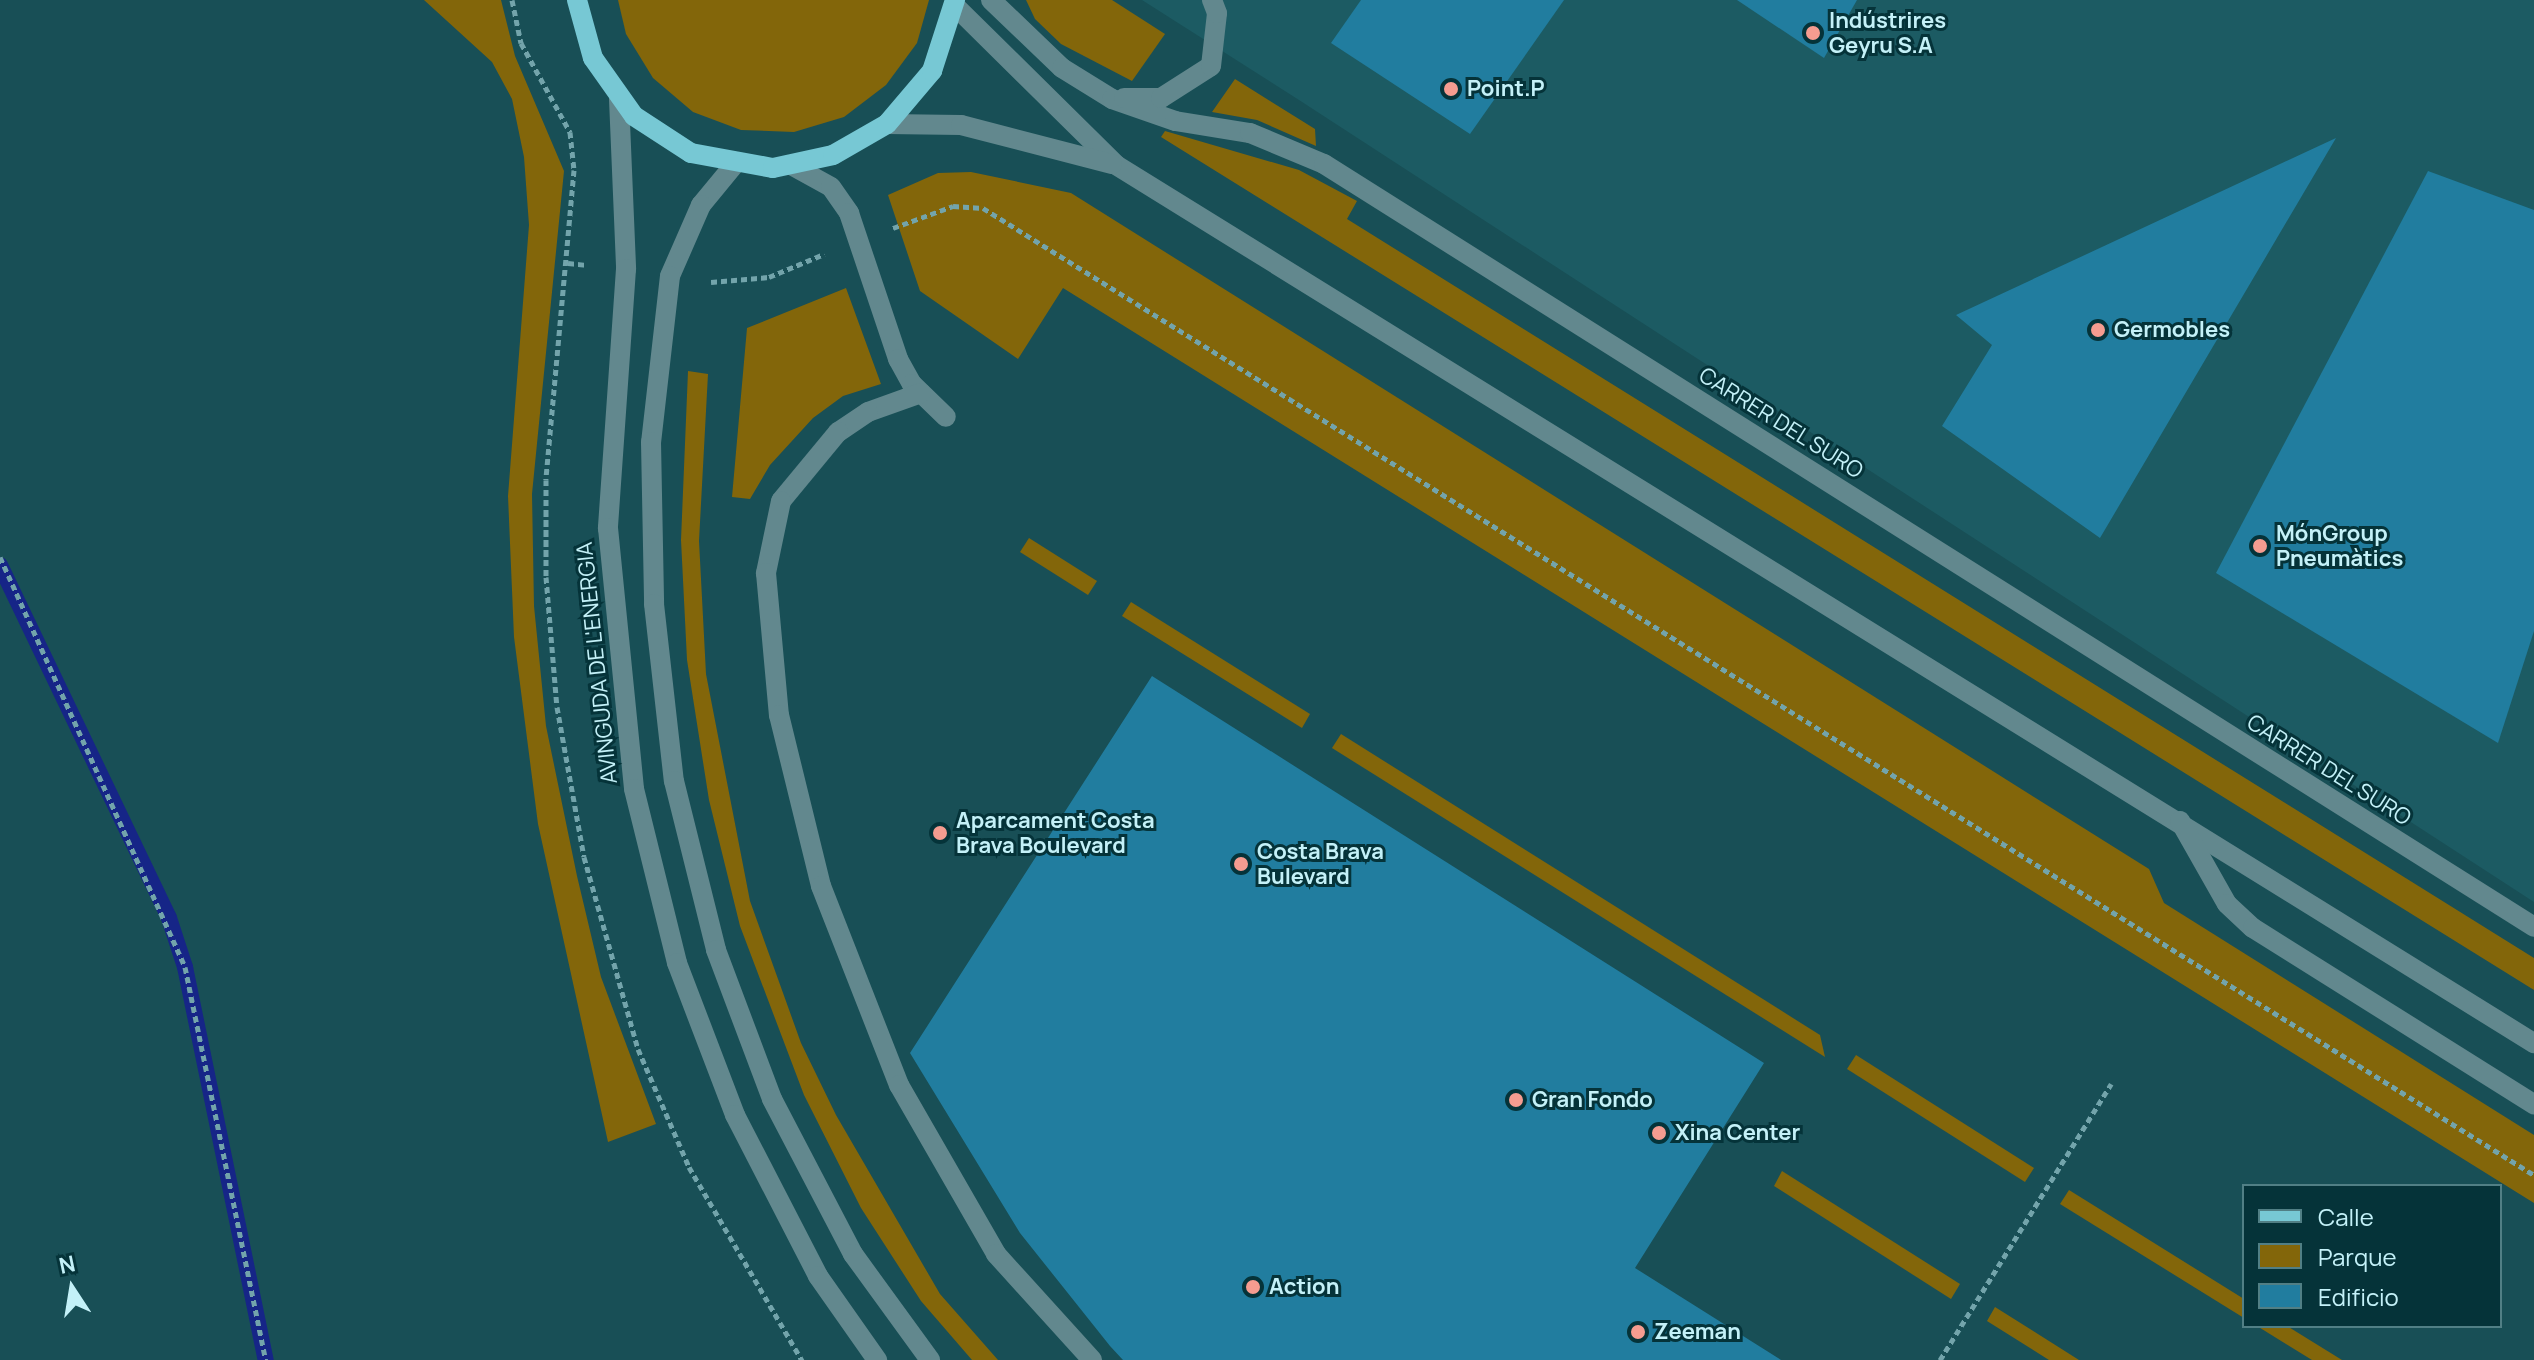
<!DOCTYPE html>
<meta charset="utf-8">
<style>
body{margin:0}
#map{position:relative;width:2534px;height:1360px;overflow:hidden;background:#184f56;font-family:Manrope,sans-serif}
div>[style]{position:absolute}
.built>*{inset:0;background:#1c5b63}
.green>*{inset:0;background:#83660a}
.stream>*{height:16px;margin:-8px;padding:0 8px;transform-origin:8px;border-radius:8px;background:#162587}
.building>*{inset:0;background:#217d9f}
.path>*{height:5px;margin-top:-2.5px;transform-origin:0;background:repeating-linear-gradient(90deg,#73a4ab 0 6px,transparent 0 10px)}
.minor>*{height:20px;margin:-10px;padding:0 10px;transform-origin:10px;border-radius:10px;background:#62888e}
.major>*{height:20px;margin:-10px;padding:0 10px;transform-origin:10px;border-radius:10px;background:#77c8d4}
.dots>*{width:22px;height:22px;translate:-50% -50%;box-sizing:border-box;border:4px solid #053339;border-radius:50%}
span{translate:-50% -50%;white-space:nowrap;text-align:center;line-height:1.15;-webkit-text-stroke:6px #053339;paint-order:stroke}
.poi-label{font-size:22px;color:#c4f1f8;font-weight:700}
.left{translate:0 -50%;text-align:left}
.street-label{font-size:22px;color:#c4f1f8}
.legend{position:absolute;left:2242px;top:1184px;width:260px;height:144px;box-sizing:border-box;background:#053339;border:2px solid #517f85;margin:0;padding:10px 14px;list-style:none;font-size:24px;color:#c4f1f8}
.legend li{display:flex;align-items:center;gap:16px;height:40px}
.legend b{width:40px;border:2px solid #517f85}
.north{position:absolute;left:32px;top:1248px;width:80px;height:80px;-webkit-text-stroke:6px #053339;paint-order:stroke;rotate:348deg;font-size:22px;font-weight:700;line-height:32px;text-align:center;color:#c4f1f8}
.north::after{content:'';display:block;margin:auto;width:28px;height:36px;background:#c4f1f8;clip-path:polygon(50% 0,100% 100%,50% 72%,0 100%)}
</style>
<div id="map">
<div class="built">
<i style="clip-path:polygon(1142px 0,2534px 0,2534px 902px,1299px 100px)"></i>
</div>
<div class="green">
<i style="clip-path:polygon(424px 0,501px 0,515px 56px,564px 171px,532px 494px,534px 606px,546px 726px,577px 876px,601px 977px,656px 1124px,608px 1142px,538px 824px,514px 637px,508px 496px,529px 225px,524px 157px,512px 99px,492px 62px)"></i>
<i style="clip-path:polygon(618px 0,929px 0,917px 43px,886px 85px,844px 117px,794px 132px,741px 130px,693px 112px,653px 78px,626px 34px)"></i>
<i style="clip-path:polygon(1026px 0,1112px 0,1165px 34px,1132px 81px,1061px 44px,1035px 19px)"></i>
<i style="clip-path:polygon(1235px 79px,1315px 129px,1316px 146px,1257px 120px,1212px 112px)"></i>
<i style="clip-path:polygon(1165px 131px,1299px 170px,1357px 201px,1347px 219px,2534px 958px,2534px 990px,1161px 137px)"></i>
<i style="clip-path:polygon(971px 172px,1071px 193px,2149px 869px,2164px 903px,2534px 1135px,2534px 1203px,1063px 288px,1018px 359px,920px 291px,888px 195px,938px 173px)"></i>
<i style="clip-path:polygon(846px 288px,881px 384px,843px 396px,813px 418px,770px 465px,750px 499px,732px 497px,747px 328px)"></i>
<i style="clip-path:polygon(688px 371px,708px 374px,699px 541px,706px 674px,750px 901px,801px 1043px,836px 1115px,940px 1294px,998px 1360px,972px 1360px,921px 1301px,861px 1208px,804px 1095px,740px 926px,709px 800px,687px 660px,681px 540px)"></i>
<i style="clip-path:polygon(1029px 538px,1097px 581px,1088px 595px,1020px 552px)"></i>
<i style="clip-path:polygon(1131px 602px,1310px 714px,1302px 728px,1122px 616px)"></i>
<i style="clip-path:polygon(1341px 734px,1820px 1035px,1825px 1057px,1332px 748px)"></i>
<i style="clip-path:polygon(1856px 1055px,2034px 1168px,2025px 1182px,1847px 1069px)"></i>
<i style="clip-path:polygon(1782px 1171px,1960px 1284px,1951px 1299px,1774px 1186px)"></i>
<i style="clip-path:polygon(2069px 1190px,2244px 1299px,2244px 1318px,2060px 1204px)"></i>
<i style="clip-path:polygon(1995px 1307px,2079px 1360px,2080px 1360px,2049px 1360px,1987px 1321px)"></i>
<i style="clip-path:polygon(2257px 1326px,2287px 1326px,2342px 1360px,2312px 1360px)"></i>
</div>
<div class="stream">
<i style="left:0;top:565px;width:391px;rotate:64.4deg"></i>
<i style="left:169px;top:918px;width:52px;rotate:71.9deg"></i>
<i style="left:185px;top:967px;width:401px;rotate:78.4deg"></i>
</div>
<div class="building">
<i style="clip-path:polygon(1361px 0,1564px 0,1470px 134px,1331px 43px)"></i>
<i style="clip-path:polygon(1737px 0,1857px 0,1824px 58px)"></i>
<i style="clip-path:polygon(2336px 138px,2100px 538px,1942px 426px,1992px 345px,1956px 315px)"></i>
<i style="clip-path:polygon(2428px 171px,2534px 210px,2534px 631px,2498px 743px,2216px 573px)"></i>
<i style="clip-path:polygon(1152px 676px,1764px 1063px,1635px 1268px,1781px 1360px,1123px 1360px,1110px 1346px,1020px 1233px,910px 1053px)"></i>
</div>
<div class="path">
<i style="left:512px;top:0;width:44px;rotate:78.2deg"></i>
<i style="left:521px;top:43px;width:102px;rotate:61.2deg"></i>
<i style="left:570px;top:132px;width:38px;rotate:84deg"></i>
<i style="left:574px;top:170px;width:311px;rotate:95.2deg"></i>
<i style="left:546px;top:480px;width:97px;rotate:90deg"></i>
<i style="left:546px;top:577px;width:130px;rotate:85.2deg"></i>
<i style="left:557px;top:707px;width:152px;rotate:79.8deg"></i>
<i style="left:584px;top:857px;width:199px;rotate:74.3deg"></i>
<i style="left:638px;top:1049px;width:129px;rotate:66.6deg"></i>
<i style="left:689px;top:1167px;width:224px;rotate:59.7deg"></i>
<i style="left:893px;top:228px;width:64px;rotate:-20.1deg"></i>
<i style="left:953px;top:206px;width:30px;rotate:4deg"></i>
<i style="left:983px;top:208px;width:1828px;rotate:31.94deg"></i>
<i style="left:568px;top:263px;width:18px;rotate:6deg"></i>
<i style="left:711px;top:282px;width:58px;rotate:-4.9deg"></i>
<i style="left:769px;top:277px;width:60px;rotate:-22.7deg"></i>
<i style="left:0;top:557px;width:450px;rotate:65.7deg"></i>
<i style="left:185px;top:967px;width:401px;rotate:78.4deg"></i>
<i style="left:1940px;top:1360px;width:325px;rotate:-58.2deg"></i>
</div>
<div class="minor">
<i style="left:991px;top:0;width:98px;rotate:43.8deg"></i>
<i style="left:1062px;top:68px;width:59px;rotate:31.8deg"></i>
<i style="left:1112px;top:99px;width:67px;rotate:19.2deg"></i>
<i style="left:1175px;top:121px;width:76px;rotate:9.1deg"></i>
<i style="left:1250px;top:133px;width:80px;rotate:22.7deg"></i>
<i style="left:1324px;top:164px;width:1430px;rotate:32.23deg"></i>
<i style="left:954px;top:5px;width:228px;rotate:44.6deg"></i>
<i style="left:1116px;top:165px;width:1668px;rotate:31.77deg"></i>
<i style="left:1124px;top:98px;width:37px"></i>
<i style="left:1161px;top:98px;width:59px;rotate:-32.6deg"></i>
<i style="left:1211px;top:66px;width:53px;rotate:-83.5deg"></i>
<i style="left:1217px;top:13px;width:14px;rotate:-111deg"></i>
<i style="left:619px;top:99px;width:170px;rotate:87.6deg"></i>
<i style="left:626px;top:269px;width:260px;rotate:94deg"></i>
<i style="left:608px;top:528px;width:262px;rotate:84.3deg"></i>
<i style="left:634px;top:789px;width:179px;rotate:76.1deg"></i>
<i style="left:677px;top:963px;width:163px;rotate:69.1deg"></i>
<i style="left:735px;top:1115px;width:181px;rotate:62.7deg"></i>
<i style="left:818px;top:1276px;width:103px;rotate:54.9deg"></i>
<i style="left:887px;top:124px;width:74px;rotate:0.8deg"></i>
<i style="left:961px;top:125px;width:156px;rotate:14.5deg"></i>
<i style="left:734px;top:165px;width:52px;rotate:129.5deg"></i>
<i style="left:701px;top:205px;width:77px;rotate:113.6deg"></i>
<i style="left:670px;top:276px;width:167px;rotate:96.5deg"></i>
<i style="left:651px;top:442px;width:162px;rotate:88.9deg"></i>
<i style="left:654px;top:604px;width:178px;rotate:83.6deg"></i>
<i style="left:674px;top:781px;width:174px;rotate:76deg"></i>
<i style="left:716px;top:950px;width:159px;rotate:69.4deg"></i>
<i style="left:772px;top:1099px;width:175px;rotate:62.4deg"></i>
<i style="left:853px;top:1254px;width:131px;rotate:54deg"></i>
<i style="left:793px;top:166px;width:43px;rotate:28.9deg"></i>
<i style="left:831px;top:187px;width:32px;rotate:55deg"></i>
<i style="left:849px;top:213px;width:154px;rotate:71.4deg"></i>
<i style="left:898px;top:359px;width:29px;rotate:61deg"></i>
<i style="left:912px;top:384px;width:47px;rotate:44.1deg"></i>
<i style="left:921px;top:393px;width:56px;rotate:160.3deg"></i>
<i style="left:868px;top:412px;width:36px;rotate:146deg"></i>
<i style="left:838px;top:432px;width:89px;rotate:129.6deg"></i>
<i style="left:781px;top:501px;width:74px;rotate:101.8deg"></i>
<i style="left:766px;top:573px;width:143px;rotate:84.8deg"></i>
<i style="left:779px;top:715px;width:176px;rotate:76.2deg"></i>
<i style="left:821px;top:886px;width:214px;rotate:68.6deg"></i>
<i style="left:899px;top:1085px;width:195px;rotate:60.1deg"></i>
<i style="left:996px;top:1254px;width:143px;rotate:47.8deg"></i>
<i style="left:2180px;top:821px;width:95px;rotate:60.5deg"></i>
<i style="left:2227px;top:904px;width:35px;rotate:43deg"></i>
<i style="left:2253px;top:928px;width:332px;rotate:32.1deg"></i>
</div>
<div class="major">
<i style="left:577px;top:0;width:60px;rotate:74.6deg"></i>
<i style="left:593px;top:58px;width:71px;rotate:54.7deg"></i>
<i style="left:634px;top:116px;width:68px;rotate:33deg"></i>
<i style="left:691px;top:153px;width:83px;rotate:10.4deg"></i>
<i style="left:773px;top:168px;width:61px;rotate:-12.2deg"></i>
<i style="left:833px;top:155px;width:62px;rotate:-29.9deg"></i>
<i style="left:887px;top:124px;width:70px;rotate:-49.7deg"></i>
<i style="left:932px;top:71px;width:75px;rotate:-72.1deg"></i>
</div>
<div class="dots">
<i style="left:1813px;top:33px;background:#f59c90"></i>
<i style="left:1451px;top:89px;background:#f59c90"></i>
<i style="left:2098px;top:330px;background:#f59c90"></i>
<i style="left:2260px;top:546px;background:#f59c90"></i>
<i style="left:940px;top:833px;background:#f59c90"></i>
<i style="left:1241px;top:864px;background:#f59c90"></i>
<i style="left:1516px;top:1100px;background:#f59c90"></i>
<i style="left:1659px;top:1133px;background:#f59c90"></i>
<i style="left:1253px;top:1287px;background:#f59c90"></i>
<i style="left:1638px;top:1332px;background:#f59c90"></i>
</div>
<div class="poi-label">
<span class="left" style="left:1829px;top:33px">Indústrires<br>Geyru S.A</span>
<span class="left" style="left:1467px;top:89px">Point.P</span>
<span class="left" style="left:2114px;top:330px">Germobles</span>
<span class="left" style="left:2276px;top:546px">MónGroup<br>Pneumàtics</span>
<span class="left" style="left:956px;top:833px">Aparcament Costa<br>Brava Boulevard</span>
<span class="left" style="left:1257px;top:864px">Costa Brava<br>Bulevard</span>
<span class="left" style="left:1532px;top:1100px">Gran Fondo</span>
<span class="left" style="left:1675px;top:1133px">Xina Center</span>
<span class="left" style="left:1269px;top:1287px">Action</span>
<span class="left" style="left:1654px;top:1332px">Zeeman</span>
</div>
<div class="street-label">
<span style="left:1781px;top:423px;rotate:32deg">CARRER DEL SURO</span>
<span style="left:597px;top:663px;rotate:-96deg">AVINGUDA DE L'ENERGIA</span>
<span style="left:2329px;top:770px;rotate:32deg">CARRER DEL SURO</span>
</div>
<ul class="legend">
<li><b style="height:10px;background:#77c8d4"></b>Calle</li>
<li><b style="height:22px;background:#83660a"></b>Parque</li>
<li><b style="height:22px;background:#217d9f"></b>Edificio</li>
</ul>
<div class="north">N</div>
</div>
